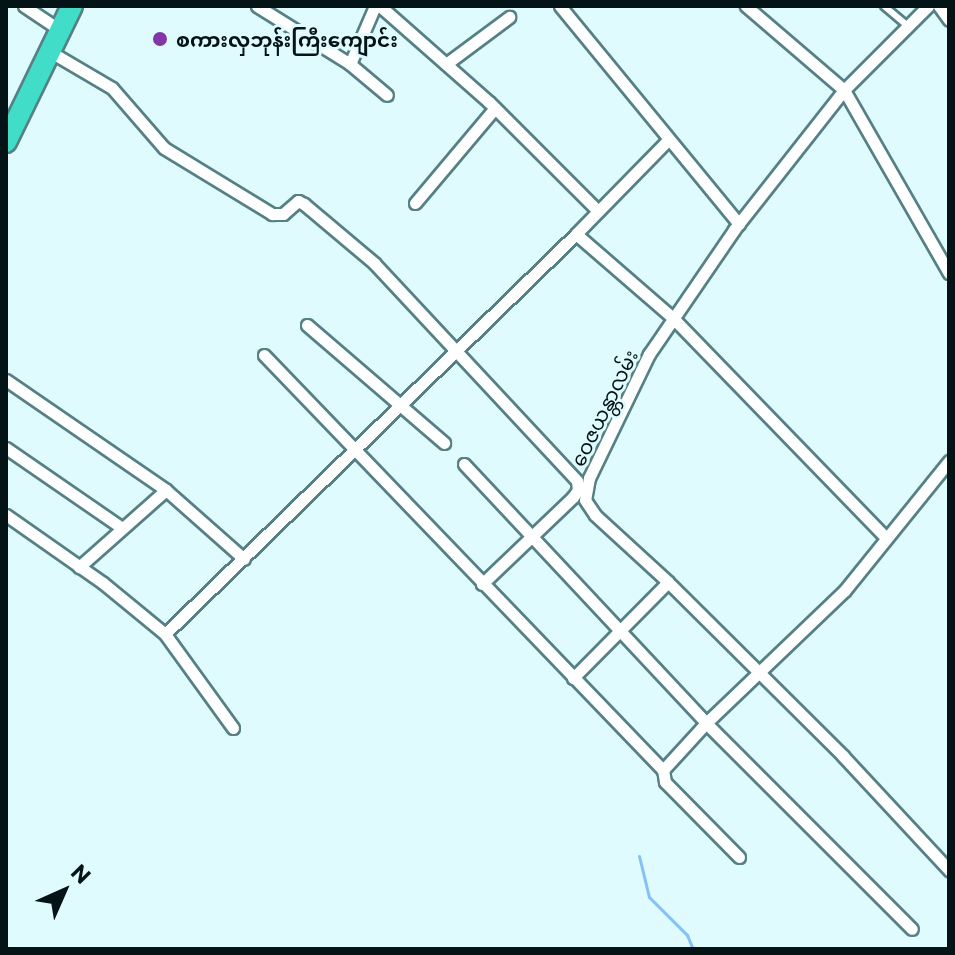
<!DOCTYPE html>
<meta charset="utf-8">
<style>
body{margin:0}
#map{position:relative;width:955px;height:955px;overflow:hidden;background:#e0fbfe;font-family:Commissioner,"Noto Sans Myanmar",sans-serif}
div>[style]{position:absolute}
.stream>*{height:3px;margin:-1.5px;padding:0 1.5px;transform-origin:1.5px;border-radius:1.5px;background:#85c1f8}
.roads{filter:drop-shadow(2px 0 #558185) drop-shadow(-2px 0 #558185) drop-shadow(0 2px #558185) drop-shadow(0 -2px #558185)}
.lane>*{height:6px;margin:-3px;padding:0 3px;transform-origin:3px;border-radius:3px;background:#fff}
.street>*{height:11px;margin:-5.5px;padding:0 5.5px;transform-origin:5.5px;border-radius:5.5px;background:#fff}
.highway>*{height:20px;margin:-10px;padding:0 10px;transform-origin:10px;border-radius:10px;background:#42ddc8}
.dots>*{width:22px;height:22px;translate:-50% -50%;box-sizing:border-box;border:4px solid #e0fbfe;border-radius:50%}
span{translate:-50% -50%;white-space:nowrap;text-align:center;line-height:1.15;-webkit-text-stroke:6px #e0fbfe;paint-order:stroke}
.poi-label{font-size:20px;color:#041416;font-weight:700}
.left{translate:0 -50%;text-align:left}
.street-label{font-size:20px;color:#041416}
.frame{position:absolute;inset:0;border:8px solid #041416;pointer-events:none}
.north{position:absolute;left:24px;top:851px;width:80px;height:80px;-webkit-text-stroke:6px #e0fbfe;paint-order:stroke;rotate:45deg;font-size:22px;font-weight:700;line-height:32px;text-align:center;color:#041416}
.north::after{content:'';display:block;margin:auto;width:28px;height:36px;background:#041416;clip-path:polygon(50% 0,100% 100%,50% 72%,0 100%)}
</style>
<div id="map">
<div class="stream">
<i style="left:639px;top:856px;width:42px;rotate:76.3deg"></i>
<i style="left:649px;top:897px;width:54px;rotate:45deg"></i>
<i style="left:687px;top:935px;width:15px;rotate:67deg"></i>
</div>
<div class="roads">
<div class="lane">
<i style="left:884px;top:6px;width:31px;rotate:40deg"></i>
</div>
<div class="street">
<i style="left:24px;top:6px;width:43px;rotate:33.7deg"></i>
<i style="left:257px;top:6px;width:110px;rotate:31.9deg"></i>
<i style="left:350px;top:64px;width:48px;rotate:40deg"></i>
<i style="left:380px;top:6px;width:145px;rotate:41.4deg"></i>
<i style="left:489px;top:102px;width:154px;rotate:45deg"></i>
<i style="left:560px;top:6px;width:282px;rotate:50.6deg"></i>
<i style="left:746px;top:6px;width:129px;rotate:40.6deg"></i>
<i style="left:844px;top:90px;width:211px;rotate:60.2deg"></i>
<i style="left:928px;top:6px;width:119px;rotate:135deg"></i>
<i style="left:844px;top:90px;width:178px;rotate:128.2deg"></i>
<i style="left:734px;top:230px;width:150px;rotate:124.4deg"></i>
<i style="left:649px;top:354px;width:138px;rotate:115.8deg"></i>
<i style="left:589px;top:478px;width:22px;rotate:100deg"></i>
<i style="left:585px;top:500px;width:18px;rotate:56deg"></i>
<i style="left:595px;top:515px;width:99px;rotate:42.5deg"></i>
<i style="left:668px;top:582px;width:247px;rotate:44.8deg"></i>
<i style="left:843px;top:756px;width:156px;rotate:47.1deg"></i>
<i style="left:939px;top:6px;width:17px;rotate:54deg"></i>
<i style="left:49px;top:51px;width:73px;rotate:30.4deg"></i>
<i style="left:112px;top:88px;width:79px;rotate:49.1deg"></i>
<i style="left:164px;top:148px;width:127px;rotate:31.4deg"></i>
<i style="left:272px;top:214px;width:11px"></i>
<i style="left:283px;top:214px;width:20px;rotate:-41deg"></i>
<i style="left:298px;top:201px;width:7px;rotate:27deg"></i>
<i style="left:304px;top:204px;width:92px;rotate:40.1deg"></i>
<i style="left:374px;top:263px;width:298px;rotate:47deg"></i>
<i style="left:577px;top:481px;width:9px;rotate:84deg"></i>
<i style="left:578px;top:490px;width:9px;rotate:126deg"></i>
<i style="left:573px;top:497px;width:126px;rotate:136.3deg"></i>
<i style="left:350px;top:64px;width:63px;rotate:-66.7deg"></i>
<i style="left:446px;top:64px;width:79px;rotate:-36.7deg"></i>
<i style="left:667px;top:141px;width:130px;rotate:134.4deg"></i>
<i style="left:576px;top:234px;width:130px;rotate:40.9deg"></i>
<i style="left:674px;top:319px;width:305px;rotate:45.9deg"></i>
<i style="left:415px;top:203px;width:124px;rotate:-49.9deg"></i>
<i style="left:307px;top:325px;width:181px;rotate:40.7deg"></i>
<i style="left:264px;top:355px;width:576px;rotate:46.13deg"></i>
<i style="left:6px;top:380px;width:194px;rotate:34.5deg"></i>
<i style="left:166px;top:490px;width:104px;rotate:41.5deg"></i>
<i style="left:6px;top:448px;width:141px;rotate:34.6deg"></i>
<i style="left:464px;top:464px;width:354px;rotate:46.9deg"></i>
<i style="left:706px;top:723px;width:291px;rotate:45deg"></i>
<i style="left:6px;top:515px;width:118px;rotate:35deg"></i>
<i style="left:103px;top:583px;width:80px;rotate:39.4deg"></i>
<i style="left:165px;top:634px;width:116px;rotate:54.1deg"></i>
<i style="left:79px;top:567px;width:116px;rotate:-41.5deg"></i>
<i style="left:165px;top:634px;width:574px;rotate:-44.22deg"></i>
<i style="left:573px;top:678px;width:135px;rotate:-45.3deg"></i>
<i style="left:739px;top:857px;width:105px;rotate:-134.6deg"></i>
<i style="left:665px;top:782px;width:12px;rotate:-99deg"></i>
<i style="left:663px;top:770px;width:64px;rotate:-47.5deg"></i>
<i style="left:706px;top:723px;width:192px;rotate:-43.7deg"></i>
<i style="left:845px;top:590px;width:166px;rotate:-51.1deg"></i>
</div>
<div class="highway">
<i style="left:6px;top:142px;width:151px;rotate:-64.1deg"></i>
</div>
</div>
<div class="dots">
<i style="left:160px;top:39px;background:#8236a7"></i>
</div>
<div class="poi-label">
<span class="left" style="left:176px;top:39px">စကားလှဘုန်းကြီးကျောင်း</span>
</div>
<div class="street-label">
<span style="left:604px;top:408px;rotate:-64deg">ဝေဇယန္တာလမ်း</span>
</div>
<div class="frame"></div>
<div class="north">N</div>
</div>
